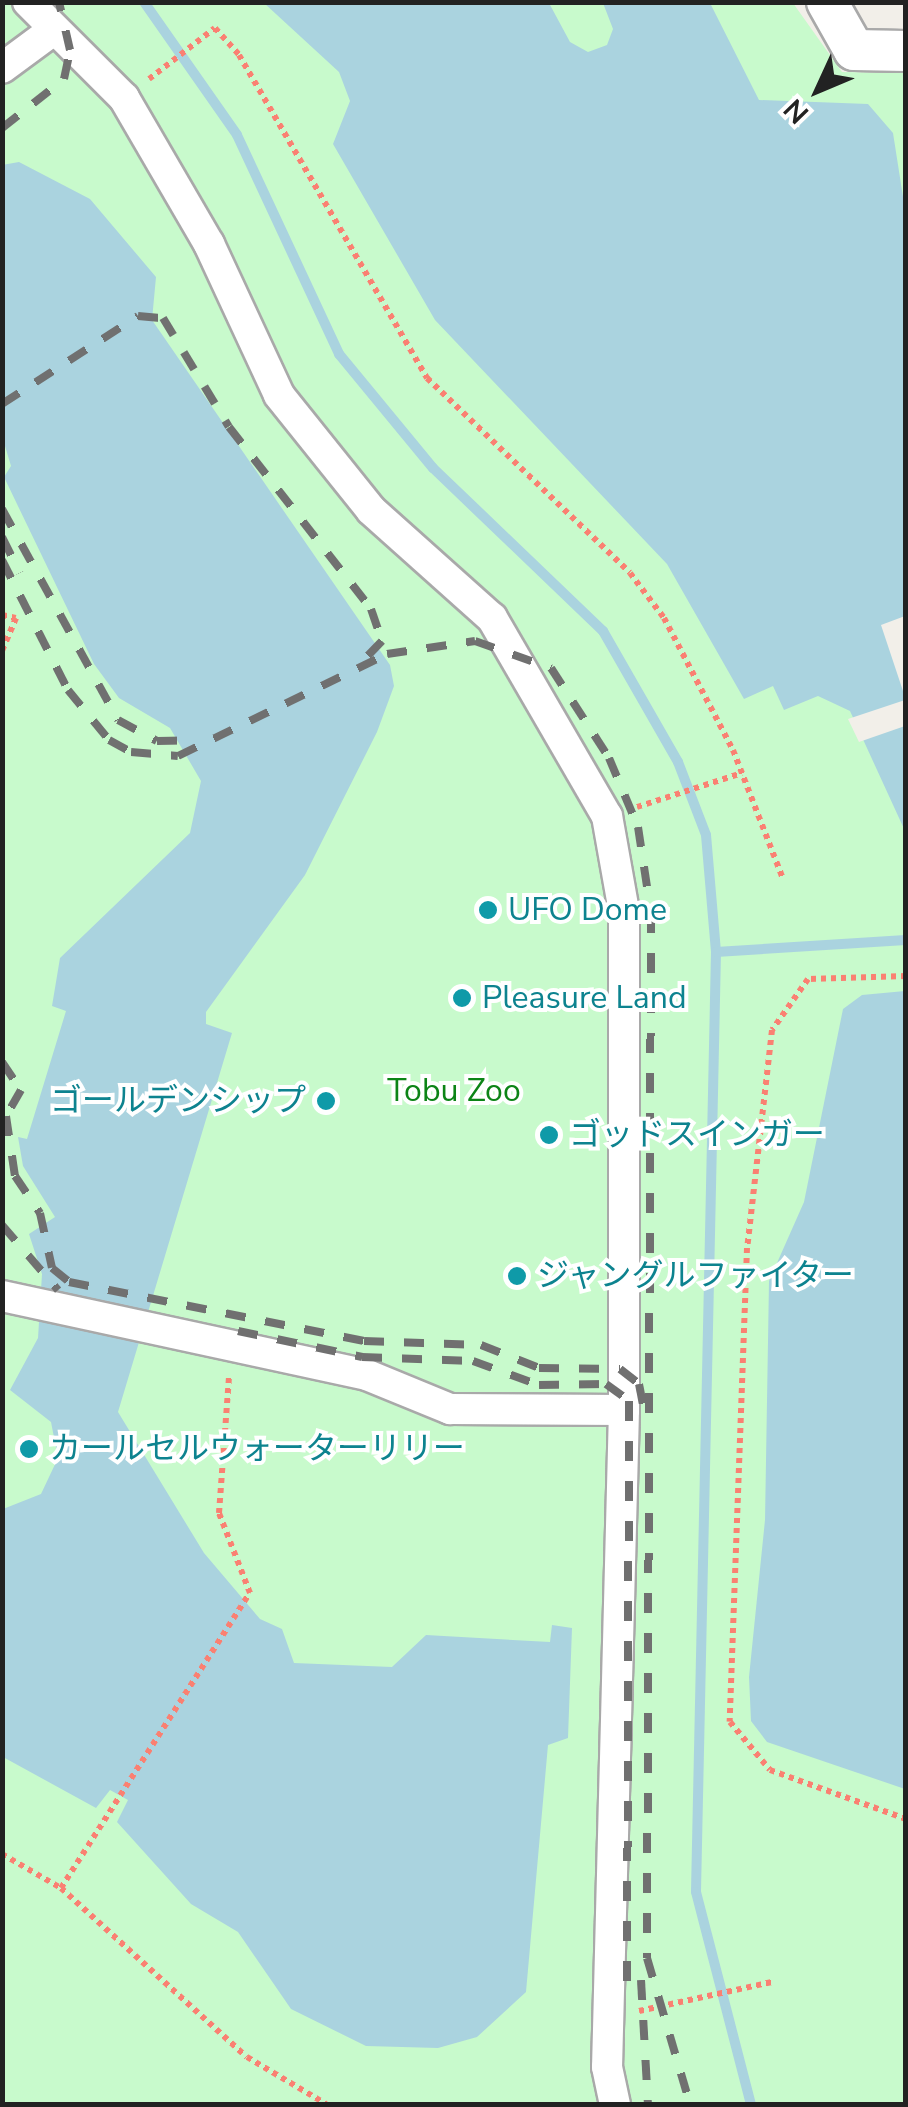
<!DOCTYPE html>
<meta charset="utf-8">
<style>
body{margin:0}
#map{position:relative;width:908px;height:2107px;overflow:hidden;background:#f2efe9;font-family:"Nunito Sans","Noto Sans JP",sans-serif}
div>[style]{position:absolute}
.park>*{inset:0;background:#c8facc}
.water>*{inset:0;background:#aad3df}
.pier>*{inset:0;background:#f2efe9}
.stream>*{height:10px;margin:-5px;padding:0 5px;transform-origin:5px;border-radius:5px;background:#aad3df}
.path>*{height:6px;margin-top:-3px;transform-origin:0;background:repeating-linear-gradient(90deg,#fa8072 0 5px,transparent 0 10px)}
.roads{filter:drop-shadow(2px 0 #a9a9a9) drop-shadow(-2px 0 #a9a9a9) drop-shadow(0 2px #a9a9a9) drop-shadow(0 -2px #a9a9a9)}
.pedestrian>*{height:30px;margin:-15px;padding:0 15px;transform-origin:15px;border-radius:15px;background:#fff}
.minor>*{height:40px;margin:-20px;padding:0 20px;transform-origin:20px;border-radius:20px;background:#fff}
.rail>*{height:8px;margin-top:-4px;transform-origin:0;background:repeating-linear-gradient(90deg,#707070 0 20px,transparent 0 40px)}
.dots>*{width:28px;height:28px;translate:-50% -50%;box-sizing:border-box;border:5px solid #fff;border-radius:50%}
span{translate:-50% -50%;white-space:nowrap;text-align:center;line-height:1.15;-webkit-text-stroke:8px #fff;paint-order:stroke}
.culture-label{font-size:32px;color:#0d838f}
.left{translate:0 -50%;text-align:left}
.right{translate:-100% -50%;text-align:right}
.park-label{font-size:32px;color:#0c8416}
.frame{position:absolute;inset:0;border:5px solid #222;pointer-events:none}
.north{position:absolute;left:768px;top:40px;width:100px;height:100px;-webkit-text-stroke:8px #fff;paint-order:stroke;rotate:226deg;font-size:28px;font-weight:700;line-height:40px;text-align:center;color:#222}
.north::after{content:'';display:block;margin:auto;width:35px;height:45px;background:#222;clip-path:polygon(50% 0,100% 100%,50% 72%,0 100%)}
</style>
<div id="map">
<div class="park">
<i style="clip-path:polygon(3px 3px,793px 3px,842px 72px,905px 73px,905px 2104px,3px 2104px)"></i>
</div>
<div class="water">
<i style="clip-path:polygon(264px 3px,549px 3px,570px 42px,588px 52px,607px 45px,613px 29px,603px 3px,710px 3px,759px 100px,868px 104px,893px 133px,906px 216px,905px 831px,850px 711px,818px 696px,784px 710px,773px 686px,744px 699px,667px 564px,435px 320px,333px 144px,350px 101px,339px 72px)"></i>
<i style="clip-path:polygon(19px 162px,90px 199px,156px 277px,152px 320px,390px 665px,394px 686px,377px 732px,305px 875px,206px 1012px,206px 1024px,232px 1033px,118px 1412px,204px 1553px,260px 1619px,282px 1629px,294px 1663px,392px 1667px,426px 1635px,550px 1642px,552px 1625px,572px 1628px,568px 1738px,548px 1745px,526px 1992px,477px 2037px,438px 2048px,366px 2046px,291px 2009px,238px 1932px,191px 1904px,117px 1822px,128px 1800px,110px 1790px,96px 1808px,3px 1757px,3px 1509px,41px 1494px,58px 1458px,51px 1422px,10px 1390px,38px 1338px,42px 1274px,29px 1234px,55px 1217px,23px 1166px,18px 1137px,27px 1139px,66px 1011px,52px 1006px,60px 958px,190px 833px,201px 781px,170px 728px,119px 698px,94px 664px,4px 477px,11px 466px,2px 436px,2px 165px)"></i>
<i style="clip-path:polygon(905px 991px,906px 992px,905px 1789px,767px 1742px,751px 1721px,749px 1677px,765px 1520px,769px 1281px,804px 1202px,843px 1009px,862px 995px)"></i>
</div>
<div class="pier">
<i style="clip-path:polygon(905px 616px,906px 617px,905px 697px,881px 625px)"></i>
<i style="clip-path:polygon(905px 700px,905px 726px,859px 742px,848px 719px)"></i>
</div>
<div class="stream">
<i style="left:144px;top:2px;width:162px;rotate:55deg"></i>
<i style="left:237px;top:135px;width:242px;rotate:65deg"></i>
<i style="left:339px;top:354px;width:148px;rotate:50.5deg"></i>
<i style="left:433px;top:468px;width:236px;rotate:43.8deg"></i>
<i style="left:603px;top:631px;width:151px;rotate:60.2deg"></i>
<i style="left:678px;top:762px;width:78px;rotate:69deg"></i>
<i style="left:706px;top:835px;width:117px;rotate:85.1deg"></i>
<i style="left:716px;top:952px;width:940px;rotate:91.22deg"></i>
<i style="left:696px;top:1892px;width:219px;rotate:75.5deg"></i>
<i style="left:716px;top:952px;width:190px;rotate:-3.6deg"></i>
</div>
<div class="path">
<i style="left:149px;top:79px;width:83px;rotate:-37.7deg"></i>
<i style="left:215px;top:28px;width:36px;rotate:48deg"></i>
<i style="left:239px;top:55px;width:374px;rotate:59.8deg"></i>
<i style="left:427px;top:378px;width:281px;rotate:43.8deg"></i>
<i style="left:630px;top:573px;width:56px;rotate:52.9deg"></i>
<i style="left:664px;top:618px;width:149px;rotate:62.4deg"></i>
<i style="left:733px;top:750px;width:138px;rotate:68.8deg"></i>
<i style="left:2px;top:615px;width:14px;rotate:12deg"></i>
<i style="left:16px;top:618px;width:36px;rotate:113deg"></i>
<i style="left:637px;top:807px;width:110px;rotate:-17.9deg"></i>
<i style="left:906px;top:976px;width:98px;rotate:178.2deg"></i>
<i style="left:808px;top:979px;width:62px;rotate:125.2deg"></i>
<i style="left:772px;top:1030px;width:219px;rotate:96.5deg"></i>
<i style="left:747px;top:1248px;width:474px;rotate:92.1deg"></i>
<i style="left:730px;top:1722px;width:62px;rotate:50.2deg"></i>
<i style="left:770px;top:1770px;width:145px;rotate:19.8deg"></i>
<i style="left:2px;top:1854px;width:68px;rotate:30deg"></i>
<i style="left:61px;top:1888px;width:251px;rotate:42.3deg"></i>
<i style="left:247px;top:2057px;width:92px;rotate:30.7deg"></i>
<i style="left:61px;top:1888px;width:350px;rotate:-57.4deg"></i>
<i style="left:250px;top:1593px;width:86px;rotate:-111.2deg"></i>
<i style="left:219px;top:1513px;width:136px;rotate:-85.8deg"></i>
<i style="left:639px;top:2011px;width:136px;rotate:-12.3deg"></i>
</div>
<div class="roads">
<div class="pedestrian">
<i style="left:28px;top:2px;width:136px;rotate:45deg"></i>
<i style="left:124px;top:98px;width:169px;rotate:59.8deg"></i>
<i style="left:209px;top:244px;width:166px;rotate:65.1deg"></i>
<i style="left:279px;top:395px;width:147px;rotate:51.3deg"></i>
<i style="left:371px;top:510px;width:162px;rotate:41.8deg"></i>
<i style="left:492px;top:618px;width:229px;rotate:59.9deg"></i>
<i style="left:607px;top:816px;width:97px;rotate:79.9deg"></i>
<i style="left:624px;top:911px;width:499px;rotate:90deg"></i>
<i style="left:624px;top:1410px;width:657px;rotate:91.48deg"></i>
<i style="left:607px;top:2067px;width:38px;rotate:78deg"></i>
<i style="left:2px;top:68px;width:62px;rotate:-36.5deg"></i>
<i style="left:2px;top:1296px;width:373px;rotate:12.2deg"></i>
<i style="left:367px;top:1375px;width:90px;rotate:22.3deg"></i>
<i style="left:450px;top:1409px;width:174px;rotate:0.3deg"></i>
</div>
<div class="minor">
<i style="left:827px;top:2px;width:55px;rotate:60.6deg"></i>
<i style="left:854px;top:50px;width:52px;rotate:1.1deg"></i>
</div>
</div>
<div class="rail">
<i style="left:2px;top:128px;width:79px;rotate:-38.3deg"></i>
<i style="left:64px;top:79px;width:30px;rotate:-78deg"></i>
<i style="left:70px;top:50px;width:49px;rotate:-102.9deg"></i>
<i style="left:2px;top:404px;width:162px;rotate:-32.9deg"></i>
<i style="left:138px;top:316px;width:25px;rotate:5deg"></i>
<i style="left:163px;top:318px;width:127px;rotate:58.8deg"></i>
<i style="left:229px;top:427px;width:231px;rotate:52deg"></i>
<i style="left:371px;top:609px;width:34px;rotate:71deg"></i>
<i style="left:382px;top:641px;width:28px;rotate:134deg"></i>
<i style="left:2px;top:509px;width:241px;rotate:61.2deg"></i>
<i style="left:118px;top:720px;width:44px;rotate:28.3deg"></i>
<i style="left:157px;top:741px;width:39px;rotate:-1deg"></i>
<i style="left:2px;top:537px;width:40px;rotate:63.4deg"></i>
<i style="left:2px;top:560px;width:146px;rotate:63.1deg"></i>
<i style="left:68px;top:690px;width:65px;rotate:50.6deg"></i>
<i style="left:109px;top:740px;width:25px;rotate:29deg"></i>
<i style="left:131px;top:752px;width:47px;rotate:4.9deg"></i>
<i style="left:178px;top:756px;width:233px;rotate:-26deg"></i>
<i style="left:387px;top:654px;width:89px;rotate:-8.4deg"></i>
<i style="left:475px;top:641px;width:81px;rotate:19.6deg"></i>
<i style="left:551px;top:668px;width:107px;rotate:57.2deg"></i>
<i style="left:609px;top:758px;width:75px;rotate:67.2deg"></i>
<i style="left:638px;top:827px;width:87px;rotate:81.4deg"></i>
<i style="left:651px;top:913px;width:1045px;rotate:90.22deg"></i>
<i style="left:647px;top:1958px;width:152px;rotate:73.6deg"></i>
<i style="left:2px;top:1062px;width:34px;rotate:56deg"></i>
<i style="left:21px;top:1090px;width:30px;rotate:120deg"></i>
<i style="left:6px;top:1116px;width:61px;rotate:81.5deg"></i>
<i style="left:15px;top:1176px;width:45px;rotate:56deg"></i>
<i style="left:40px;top:1213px;width:56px;rotate:77.7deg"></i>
<i style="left:52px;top:1268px;width:22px;rotate:39deg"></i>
<i style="left:69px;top:1282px;width:301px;rotate:11.3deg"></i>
<i style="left:364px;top:1341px;width:117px;rotate:2deg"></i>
<i style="left:481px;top:1345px;width:62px;rotate:21.6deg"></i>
<i style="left:539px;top:1368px;width:81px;rotate:0.7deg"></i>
<i style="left:620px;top:1369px;width:24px;rotate:38deg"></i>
<i style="left:639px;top:1384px;width:21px;rotate:79deg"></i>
<i style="left:2px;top:1225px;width:86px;rotate:49.3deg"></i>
<i style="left:238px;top:1331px;width:127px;rotate:11.8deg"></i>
<i style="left:362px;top:1357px;width:111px;rotate:2.1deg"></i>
<i style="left:473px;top:1361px;width:70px;rotate:20deg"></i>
<i style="left:539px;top:1385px;width:67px;rotate:-0.9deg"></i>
<i style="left:606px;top:1384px;width:29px;rotate:36deg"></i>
<i style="left:629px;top:1401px;width:599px;rotate:90.19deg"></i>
<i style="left:641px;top:1980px;width:124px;rotate:86.8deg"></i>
</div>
<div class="dots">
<i style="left:488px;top:910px;background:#0f9aa8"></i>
<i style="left:462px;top:998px;background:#0f9aa8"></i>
<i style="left:326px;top:1101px;background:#0f9aa8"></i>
<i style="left:549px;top:1135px;background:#0f9aa8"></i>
<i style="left:517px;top:1276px;background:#0f9aa8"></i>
<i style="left:29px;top:1449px;background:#0f9aa8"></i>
</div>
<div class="culture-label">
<span class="left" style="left:508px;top:910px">UFO Dome</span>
<span class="left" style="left:482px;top:998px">Pleasure Land</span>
<span class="right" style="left:306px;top:1101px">ゴールデンシップ</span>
<span class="left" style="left:569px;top:1135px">ゴッドスインガー</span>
<span class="left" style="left:537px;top:1276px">ジャングルファイター</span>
<span class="left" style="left:49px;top:1449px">カールセルウォーターリリー</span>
</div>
<div class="park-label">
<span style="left:454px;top:1091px">Tobu Zoo</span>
</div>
<div class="frame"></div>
<div class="north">N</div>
</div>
